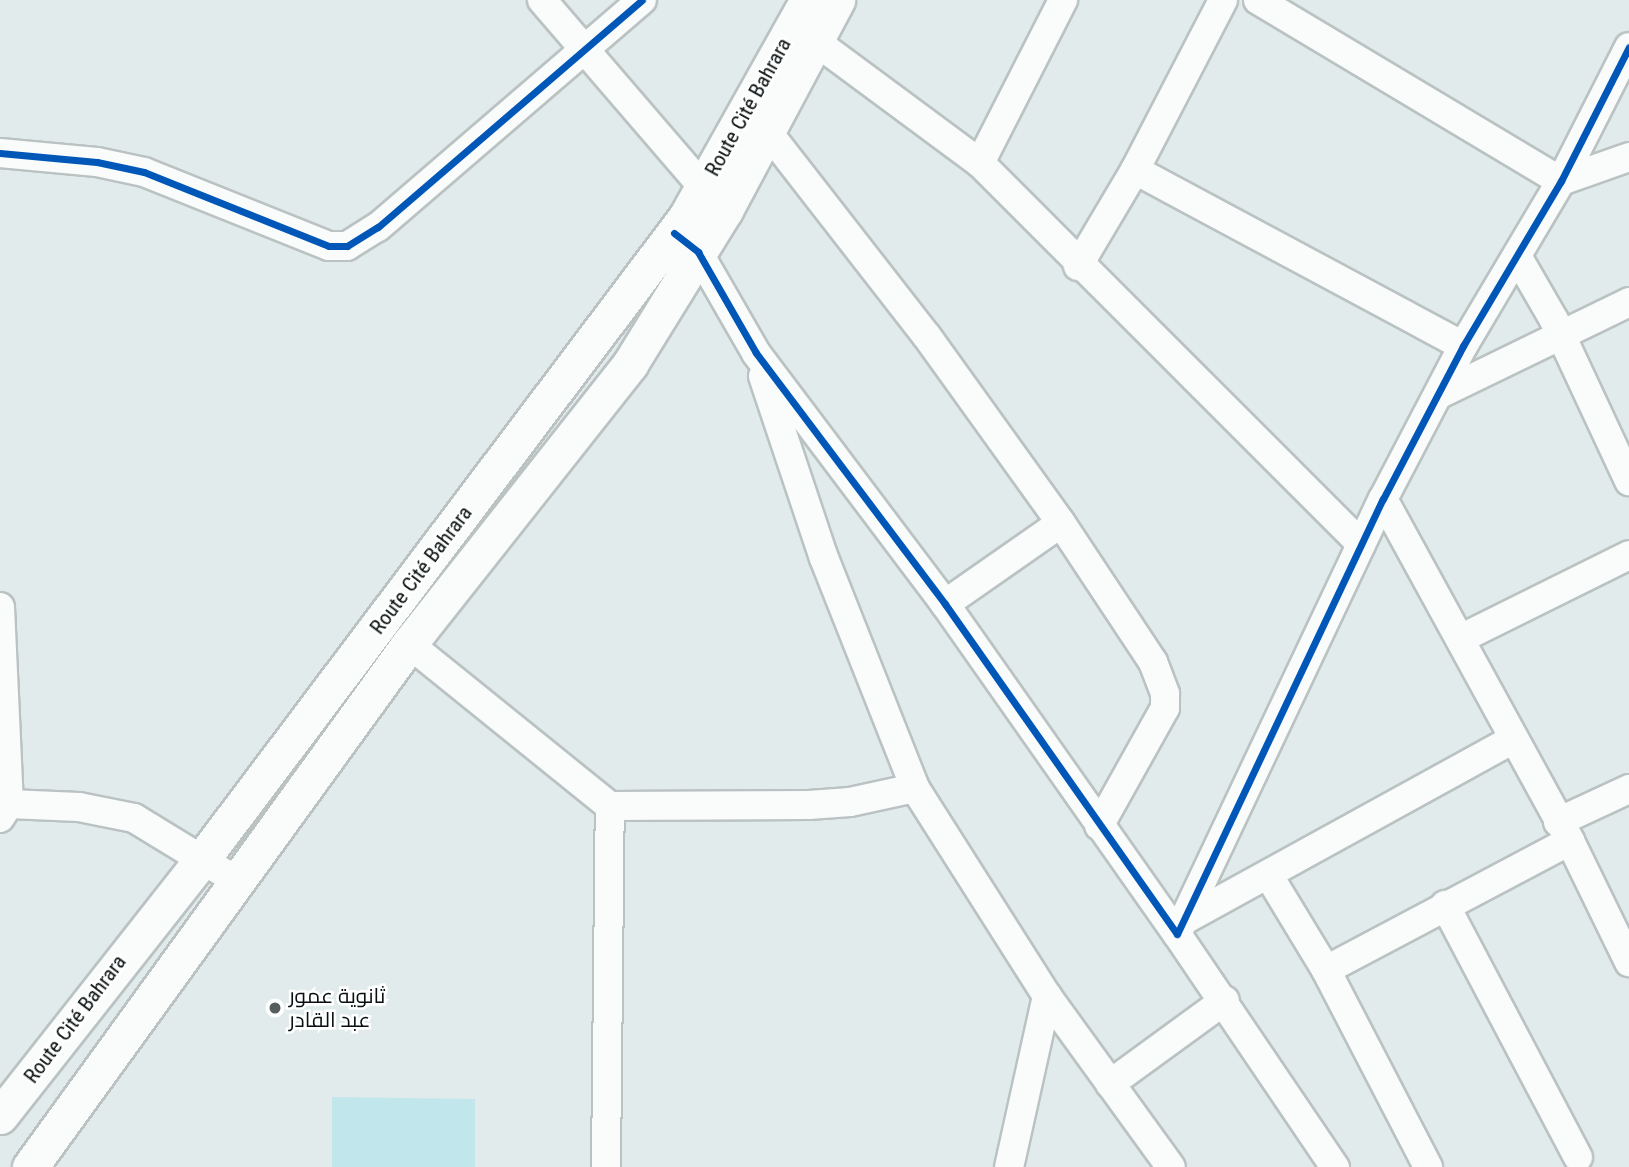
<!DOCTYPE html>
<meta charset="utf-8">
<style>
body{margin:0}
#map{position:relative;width:1629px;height:1167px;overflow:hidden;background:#e1ebec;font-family:"Roboto Condensed",Cairo,sans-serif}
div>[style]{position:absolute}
.green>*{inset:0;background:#c1e7ec}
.roads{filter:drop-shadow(2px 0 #bac2c2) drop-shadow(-2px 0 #bac2c2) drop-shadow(0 2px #bac2c2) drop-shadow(0 -2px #bac2c2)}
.minor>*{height:28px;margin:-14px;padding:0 14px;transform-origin:14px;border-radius:14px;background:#fafcfc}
.major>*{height:35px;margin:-17.5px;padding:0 17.5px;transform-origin:17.5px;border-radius:17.5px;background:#fafcfc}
.cycleway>*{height:7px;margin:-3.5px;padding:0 3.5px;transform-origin:3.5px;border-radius:3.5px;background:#0057b8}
.dots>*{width:19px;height:19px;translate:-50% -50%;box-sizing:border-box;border:4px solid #fff;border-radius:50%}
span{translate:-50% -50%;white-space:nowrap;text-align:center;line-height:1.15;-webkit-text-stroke:5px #fff;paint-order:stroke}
.street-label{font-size:21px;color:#091010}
.poi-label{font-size:21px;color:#091010}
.left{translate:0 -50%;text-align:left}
</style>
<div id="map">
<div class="green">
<i style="clip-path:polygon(332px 1097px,475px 1099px,475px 1167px,332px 1167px)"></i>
</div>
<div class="roads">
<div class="minor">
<i style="left:542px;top:0;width:247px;rotate:49.3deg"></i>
<i style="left:1258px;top:0;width:353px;rotate:30.9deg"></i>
<i style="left:1561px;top:181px;width:72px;rotate:-19.4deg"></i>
<i style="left:815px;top:41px;width:205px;rotate:36.5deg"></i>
<i style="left:980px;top:163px;width:539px;rotate:45deg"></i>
<i style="left:767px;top:131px;width:259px;rotate:52.1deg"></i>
<i style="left:926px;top:335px;width:231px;rotate:54.3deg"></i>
<i style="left:1061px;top:523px;width:167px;rotate:56.5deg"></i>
<i style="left:1153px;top:662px;width:34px;rotate:69deg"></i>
<i style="left:1165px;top:694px;width:14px;rotate:90deg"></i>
<i style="left:1165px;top:708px;width:135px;rotate:119.2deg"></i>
<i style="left:0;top:153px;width:97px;rotate:5.3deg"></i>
<i style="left:97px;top:162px;width:48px;rotate:12deg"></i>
<i style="left:144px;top:172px;width:199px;rotate:21.8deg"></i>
<i style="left:329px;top:246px;width:18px"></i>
<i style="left:347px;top:246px;width:36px;rotate:-32deg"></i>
<i style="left:378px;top:227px;width:348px;rotate:-40.7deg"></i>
<i style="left:980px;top:163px;width:183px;rotate:-63deg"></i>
<i style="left:1135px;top:170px;width:372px;rotate:28.2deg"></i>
<i style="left:686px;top:242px;width:16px;rotate:40deg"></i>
<i style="left:698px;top:252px;width:116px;rotate:60.1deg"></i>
<i style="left:756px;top:353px;width:314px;rotate:53deg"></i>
<i style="left:945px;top:604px;width:403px;rotate:54.9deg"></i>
<i style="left:1177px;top:934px;width:481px;rotate:-64.7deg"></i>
<i style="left:1383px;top:499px;width:173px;rotate:-62.4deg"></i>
<i style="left:1463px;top:346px;width:192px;rotate:-59.3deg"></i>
<i style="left:1561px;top:181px;width:150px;rotate:-63.1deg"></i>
<i style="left:1517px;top:256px;width:74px;rotate:60deg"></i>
<i style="left:1554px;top:320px;width:178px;rotate:65deg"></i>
<i style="left:1078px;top:266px;width:112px;rotate:-59.3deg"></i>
<i style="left:1135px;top:170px;width:191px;rotate:-62.6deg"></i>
<i style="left:763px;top:376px;width:192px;rotate:71.5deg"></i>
<i style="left:824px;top:558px;width:247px;rotate:68.4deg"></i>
<i style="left:915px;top:788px;width:246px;rotate:57.6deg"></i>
<i style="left:1047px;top:996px;width:175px;rotate:102.5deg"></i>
<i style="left:1442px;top:393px;width:208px;rotate:-25.9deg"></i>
<i style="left:1383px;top:499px;width:390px;rotate:61.3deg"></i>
<i style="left:1570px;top:841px;width:135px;rotate:64deg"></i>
<i style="left:945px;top:604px;width:141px;rotate:-34.9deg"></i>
<i style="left:0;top:607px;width:197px;rotate:87.4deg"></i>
<i style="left:9px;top:804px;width:9px;rotate:180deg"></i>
<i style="left:1460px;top:639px;width:189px;rotate:-26.4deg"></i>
<i style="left:409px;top:644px;width:258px;rotate:38.9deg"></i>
<i style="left:610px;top:806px;width:199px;rotate:-0.3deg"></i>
<i style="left:809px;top:805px;width:41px;rotate:-4.2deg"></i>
<i style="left:850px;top:802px;width:66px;rotate:-12.2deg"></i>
<i style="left:0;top:818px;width:17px;rotate:-57deg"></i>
<i style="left:9px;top:804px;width:70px;rotate:2.5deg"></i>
<i style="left:79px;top:807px;width:56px;rotate:11.3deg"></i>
<i style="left:134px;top:818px;width:123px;rotate:31.4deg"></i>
<i style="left:1558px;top:822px;width:78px;rotate:-24.9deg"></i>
<i style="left:1269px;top:876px;width:110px;rotate:58.8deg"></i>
<i style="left:1326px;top:970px;width:276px;rotate:-27.9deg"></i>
<i style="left:1445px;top:905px;width:285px;rotate:62.2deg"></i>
<i style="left:1188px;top:918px;width:372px;rotate:-28.8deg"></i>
<i style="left:1177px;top:934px;width:282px;rotate:55.9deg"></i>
<i style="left:1326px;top:970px;width:222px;rotate:62.6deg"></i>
<i style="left:1047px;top:996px;width:211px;rotate:54.1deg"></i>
<i style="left:1110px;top:1084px;width:142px;rotate:-36.1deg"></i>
<i style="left:606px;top:1167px;width:361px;rotate:-89.4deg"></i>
</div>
<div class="major">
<i style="left:0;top:1116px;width:328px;rotate:-51.8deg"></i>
<i style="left:203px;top:858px;width:803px;rotate:-53deg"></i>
<i style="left:686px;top:217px;width:249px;rotate:-60.7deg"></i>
<i style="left:30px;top:1167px;width:646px;rotate:-54.07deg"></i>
<i style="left:409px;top:644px;width:357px;rotate:-51.7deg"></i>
<i style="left:630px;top:364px;width:181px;rotate:-58.3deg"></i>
<i style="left:725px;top:210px;width:238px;rotate:-61.9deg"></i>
</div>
</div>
<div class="cycleway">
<i style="left:0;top:153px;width:97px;rotate:5.3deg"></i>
<i style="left:97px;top:162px;width:48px;rotate:12deg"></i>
<i style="left:144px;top:172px;width:199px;rotate:21.8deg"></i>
<i style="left:329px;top:246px;width:18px"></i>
<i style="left:347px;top:246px;width:36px;rotate:-32deg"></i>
<i style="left:378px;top:227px;width:348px;rotate:-40.7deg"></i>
<i style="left:674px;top:233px;width:31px;rotate:38deg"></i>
<i style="left:698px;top:252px;width:116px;rotate:60.1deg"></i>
<i style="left:756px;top:353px;width:314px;rotate:53deg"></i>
<i style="left:945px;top:604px;width:403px;rotate:54.9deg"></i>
<i style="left:1177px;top:934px;width:481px;rotate:-64.7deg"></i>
<i style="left:1383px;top:499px;width:173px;rotate:-62.4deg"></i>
<i style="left:1463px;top:346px;width:192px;rotate:-59.3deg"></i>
<i style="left:1561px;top:181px;width:150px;rotate:-63.1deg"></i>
</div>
<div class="dots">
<i style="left:275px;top:1008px;background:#555d5d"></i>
</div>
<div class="street-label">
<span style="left:748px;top:107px;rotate:-61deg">Route Cité Bahrara</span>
<span style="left:421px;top:570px;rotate:-53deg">Route Cité Bahrara</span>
<span style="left:75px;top:1019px;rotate:-53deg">Route Cité Bahrara</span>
</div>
<div class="poi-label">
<span class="left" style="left:289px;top:1008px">ثانوية عمور<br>عبد القادر</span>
</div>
</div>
